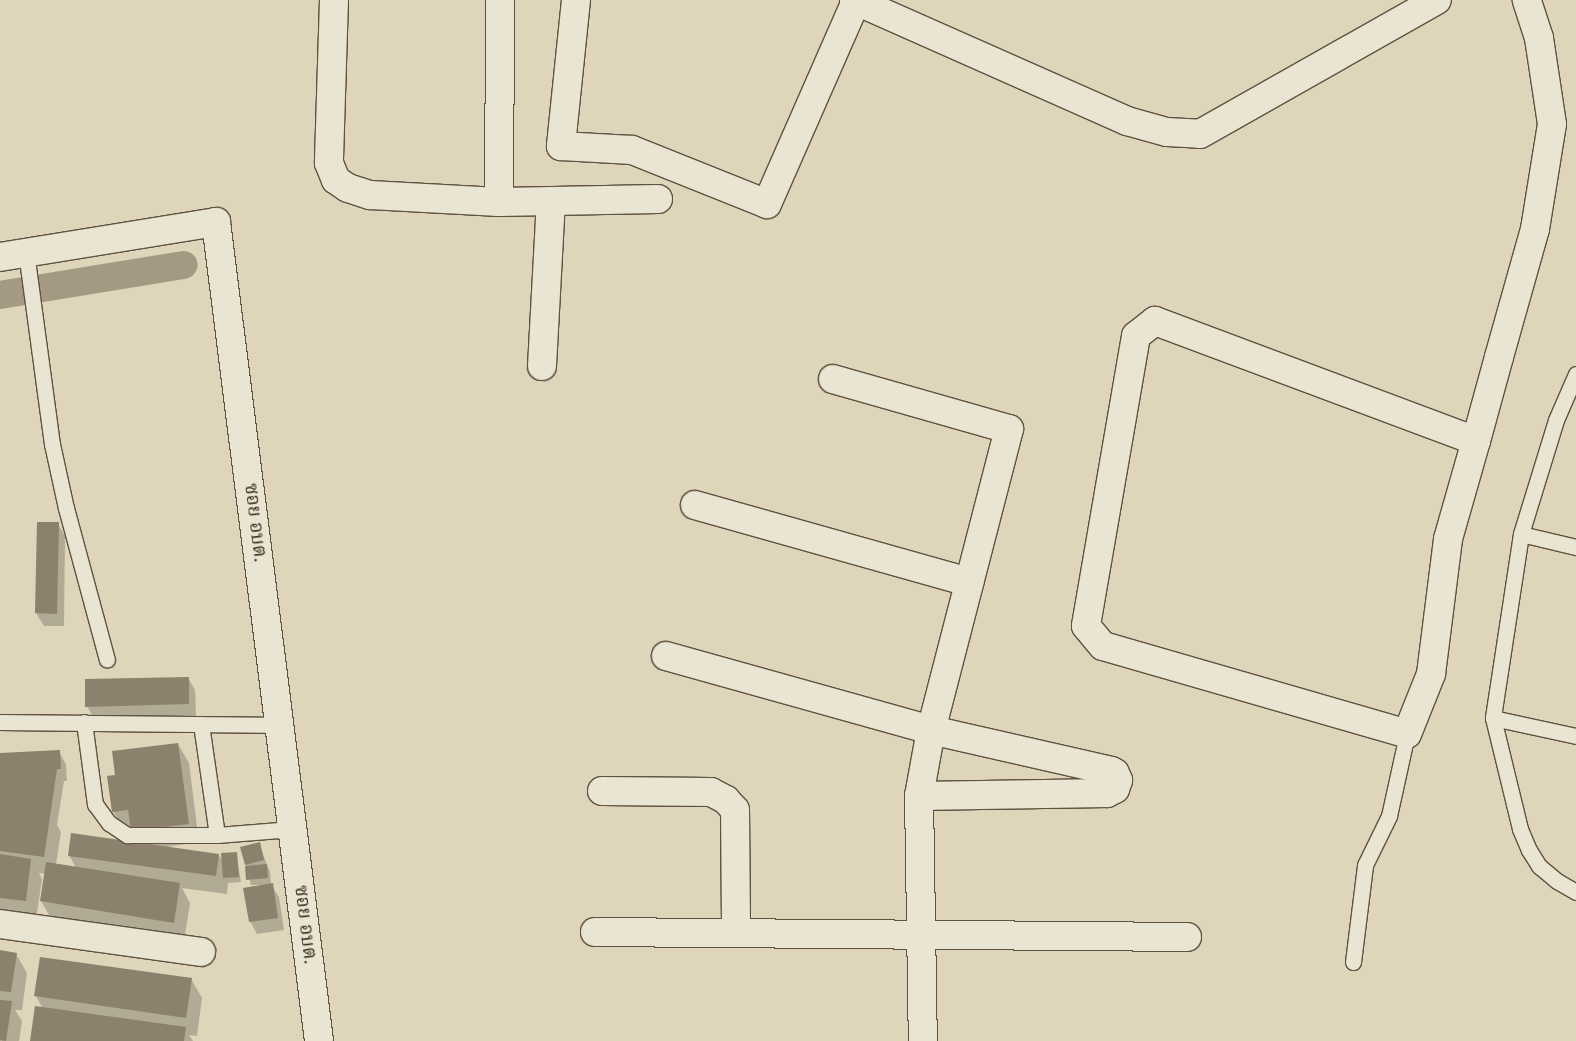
<!DOCTYPE html>
<meta charset="utf-8">
<style>
body{margin:0}
#map{position:relative;width:1576px;height:1041px;overflow:hidden;background:#ded5ba;font-family:"Old Standard TT","Noto Serif Thai",serif}
div>[style]{position:absolute}
.shadow>*{inset:0;background:#0003}
.canal>*{height:28px;margin:-14px;padding:0 14px;transform-origin:14px;border-radius:14px;background:#a49a83}
.building>*{inset:0;background:#8c816c}
.roads{filter:drop-shadow(1px 0 #5e5240) drop-shadow(-1px 0 #5e5240) drop-shadow(0 1px #5e5240) drop-shadow(0 -1px #5e5240)}
.lane>*{height:15px;margin:-7.5px;padding:0 7.5px;transform-origin:7.5px;border-radius:7.5px;background:#eae4d2}
.street>*{height:28px;margin:-14px;padding:0 14px;transform-origin:14px;border-radius:14px;background:#eae4d2}
span{translate:-50% -50%;white-space:nowrap;text-align:center;line-height:1.15;-webkit-text-stroke:5px #eae4d2;paint-order:stroke}
.street-label{font-size:19px;color:#332718}
</style>
<div id="map">
<div class="shadow">
<i style="clip-path:polygon(58px 524px,65px 536px,64px 626px,44px 626px,36px 613px)"></i>
<i style="clip-path:polygon(188px 678px,195px 690px,196px 716px,94px 719px,87px 706px)"></i>
<i style="clip-path:polygon(178px 744px,189px 763px,199px 842px,166px 847px,219px 855px,223px 862px,236px 853px,241px 882px,228px 883px,227px 894px,182px 888px,190px 903px,184px 941px,52px 920px,41px 901px,46px 874px,39px 873px,42px 879px,36px 920px,0 915px,0 754px,59px 752px,66px 764px,67px 781px,64px 781px,57px 825px,61px 832px,56px 864px,76px 868px,69px 855px,139px 844px,132px 831px,124px 830px,113px 811px,117px 776px)"></i>
<i style="clip-path:polygon(259px 844px,270px 872px,271px 885px,279px 897px,284px 930px,257px 934px,250px 921px,259px 885px,251px 885px,246px 865px)"></i>
<i style="clip-path:polygon(0 952px,16px 954px,27px 973px,22px 1010px,15px 1010px,22px 1021px,19px 1041px,0 1041px)"></i>
<i style="clip-path:polygon(191px 979px,202px 998px,197px 1036px,189px 1035px,193px 1041px,32px 1041px,43px 1009px,36px 996px)"></i>
</div>
<div class="canal">
<i style="left:0;top:295px;width:186px;rotate:-9.3deg"></i>
</div>
<div class="building">
<i style="clip-path:polygon(37px 522px,59px 522px,57px 614px,35px 613px)"></i>
<i style="clip-path:polygon(189px 677px,189px 704px,85px 707px,85px 679px)"></i>
<i style="clip-path:polygon(178px 743px,189px 824px,131px 831px,128px 810px,112px 812px,107px 776px,115px 775px,112px 751px)"></i>
<i style="clip-path:polygon(60px 750px,61px 769px,57px 769px,44px 857px,0 851px,0 753px)"></i>
<i style="clip-path:polygon(71px 833px,219px 854px,216px 876px,68px 856px)"></i>
<i style="clip-path:polygon(260px 842px,264px 860px,245px 865px,240px 847px)"></i>
<i style="clip-path:polygon(237px 852px,239px 877px,223px 878px,221px 853px)"></i>
<i style="clip-path:polygon(0 854px,31px 859px,26px 901px,0 898px)"></i>
<i style="clip-path:polygon(46px 862px,180px 883px,174px 923px,40px 901px)"></i>
<i style="clip-path:polygon(267px 864px,268px 878px,246px 880px,245px 866px)"></i>
<i style="clip-path:polygon(273px 883px,278px 918px,249px 922px,243px 888px)"></i>
<i style="clip-path:polygon(0 950px,17px 953px,11px 992px,0 991px)"></i>
<i style="clip-path:polygon(40px 957px,192px 978px,186px 1018px,34px 996px)"></i>
<i style="clip-path:polygon(0 1000px,12px 1001px,6px 1041px,0 1040px)"></i>
<i style="clip-path:polygon(35px 1006px,186px 1027px,184px 1041px,30px 1041px)"></i>
</div>
<div class="roads">
<div class="lane">
<i style="left:26px;top:252px;width:194px;rotate:82.3deg"></i>
<i style="left:52px;top:444px;width:66px;rotate:77.7deg"></i>
<i style="left:66px;top:508px;width:157px;rotate:74.9deg"></i>
<i style="left:1576px;top:374px;width:50px;rotate:113.5deg"></i>
<i style="left:1556px;top:420px;width:119px;rotate:107.1deg"></i>
<i style="left:1521px;top:534px;width:186px;rotate:98.7deg"></i>
<i style="left:1493px;top:718px;width:114px;rotate:76.3deg"></i>
<i style="left:1520px;top:829px;width:23px;rotate:67deg"></i>
<i style="left:1529px;top:850px;width:19px;rotate:58deg"></i>
<i style="left:1539px;top:866px;width:23px;rotate:40deg"></i>
<i style="left:1557px;top:881px;width:22px;rotate:30deg"></i>
<i style="left:1521px;top:534px;width:57px;rotate:13.3deg"></i>
<i style="left:1493px;top:718px;width:85px;rotate:12.2deg"></i>
<i style="left:0;top:722px;width:280px;rotate:0.6deg"></i>
<i style="left:84px;top:722px;width:83px;rotate:82.4deg"></i>
<i style="left:95px;top:804px;width:24px;rotate:54deg"></i>
<i style="left:109px;top:823px;width:22px;rotate:34deg"></i>
<i style="left:127px;top:835px;width:90px"></i>
<i style="left:217px;top:835px;width:75px;rotate:-4.6deg"></i>
<i style="left:201px;top:724px;width:112px;rotate:81.8deg"></i>
<i style="left:1353px;top:962px;width:98px;rotate:-82.9deg"></i>
<i style="left:1365px;top:865px;width:55px;rotate:-63.9deg"></i>
<i style="left:1389px;top:816px;width:84px;rotate:-77.6deg"></i>
</div>
<div class="street">
<i style="left:334px;top:0;width:163px;rotate:91.8deg"></i>
<i style="left:329px;top:163px;width:18px;rotate:68deg"></i>
<i style="left:336px;top:180px;width:14px;rotate:34deg"></i>
<i style="left:348px;top:188px;width:23px;rotate:18deg"></i>
<i style="left:370px;top:195px;width:129px;rotate:3.1deg"></i>
<i style="left:499px;top:202px;width:159px;rotate:-1.1deg"></i>
<i style="left:576px;top:0;width:147px;rotate:95.9deg"></i>
<i style="left:561px;top:146px;width:71px;rotate:3.2deg"></i>
<i style="left:632px;top:150px;width:145px;rotate:21.8deg"></i>
<i style="left:767px;top:204px;width:222px;rotate:-66.3deg"></i>
<i style="left:854px;top:0;width:299px;rotate:23.9deg"></i>
<i style="left:1127px;top:121px;width:41px;rotate:15.4deg"></i>
<i style="left:1167px;top:132px;width:33px;rotate:3deg"></i>
<i style="left:1200px;top:134px;width:272px;rotate:-29.5deg"></i>
<i style="left:499px;top:202px;width:202px;rotate:-89.7deg"></i>
<i style="left:0;top:257px;width:219px;rotate:-9.2deg"></i>
<i style="left:216px;top:222px;width:825px;rotate:82.83deg"></i>
<i style="left:542px;top:366px;width:165px;rotate:-86.9deg"></i>
<i style="left:833px;top:379px;width:183px;rotate:15.9deg"></i>
<i style="left:1009px;top:429px;width:311px;rotate:104.5deg"></i>
<i style="left:931px;top:730px;width:67px;rotate:100.3deg"></i>
<i style="left:919px;top:796px;width:245px;rotate:89.1deg"></i>
<i style="left:1476px;top:441px;width:343px;rotate:-159.5deg"></i>
<i style="left:1155px;top:321px;width:24px;rotate:142deg"></i>
<i style="left:1136px;top:336px;width:294px;rotate:99.8deg"></i>
<i style="left:1086px;top:626px;width:26px;rotate:50deg"></i>
<i style="left:1103px;top:646px;width:316px;rotate:16.1deg"></i>
<i style="left:1407px;top:734px;width:65px;rotate:-68.2deg"></i>
<i style="left:1431px;top:674px;width:136px;rotate:-82.8deg"></i>
<i style="left:1448px;top:539px;width:102px;rotate:-74.1deg"></i>
<i style="left:1476px;top:441px;width:87px;rotate:-74.7deg"></i>
<i style="left:1499px;top:357px;width:133px;rotate:-74.3deg"></i>
<i style="left:1535px;top:229px;width:106px;rotate:-80.8deg"></i>
<i style="left:1552px;top:124px;width:87px;rotate:-98.6deg"></i>
<i style="left:1539px;top:38px;width:40px;rotate:-108deg"></i>
<i style="left:695px;top:505px;width:285px;rotate:15.7deg"></i>
<i style="left:666px;top:656px;width:275px;rotate:15.6deg"></i>
<i style="left:931px;top:730px;width:185px;rotate:12.8deg"></i>
<i style="left:1111px;top:771px;width:4px;rotate:27deg"></i>
<i style="left:1115px;top:773px;width:8px;rotate:67deg"></i>
<i style="left:1118px;top:780px;width:9px;rotate:108deg"></i>
<i style="left:1115px;top:789px;width:9px;rotate:153deg"></i>
<i style="left:1107px;top:793px;width:188px;rotate:179.1deg"></i>
<i style="left:602px;top:791px;width:109px;rotate:0.5deg"></i>
<i style="left:711px;top:792px;width:17px;rotate:28deg"></i>
<i style="left:726px;top:800px;width:13px;rotate:48deg"></i>
<i style="left:735px;top:810px;width:123px;rotate:89.5deg"></i>
<i style="left:0;top:924px;width:203px;rotate:7.9deg"></i>
<i style="left:595px;top:932px;width:592px;rotate:0.48deg"></i>
</div>
</div>
<div class="street-label">
<span style="left:254px;top:523px;rotate:83deg">ซอย อบต.</span>
<span style="left:304px;top:925px;rotate:83deg">ซอย อบต.</span>
</div>
</div>
